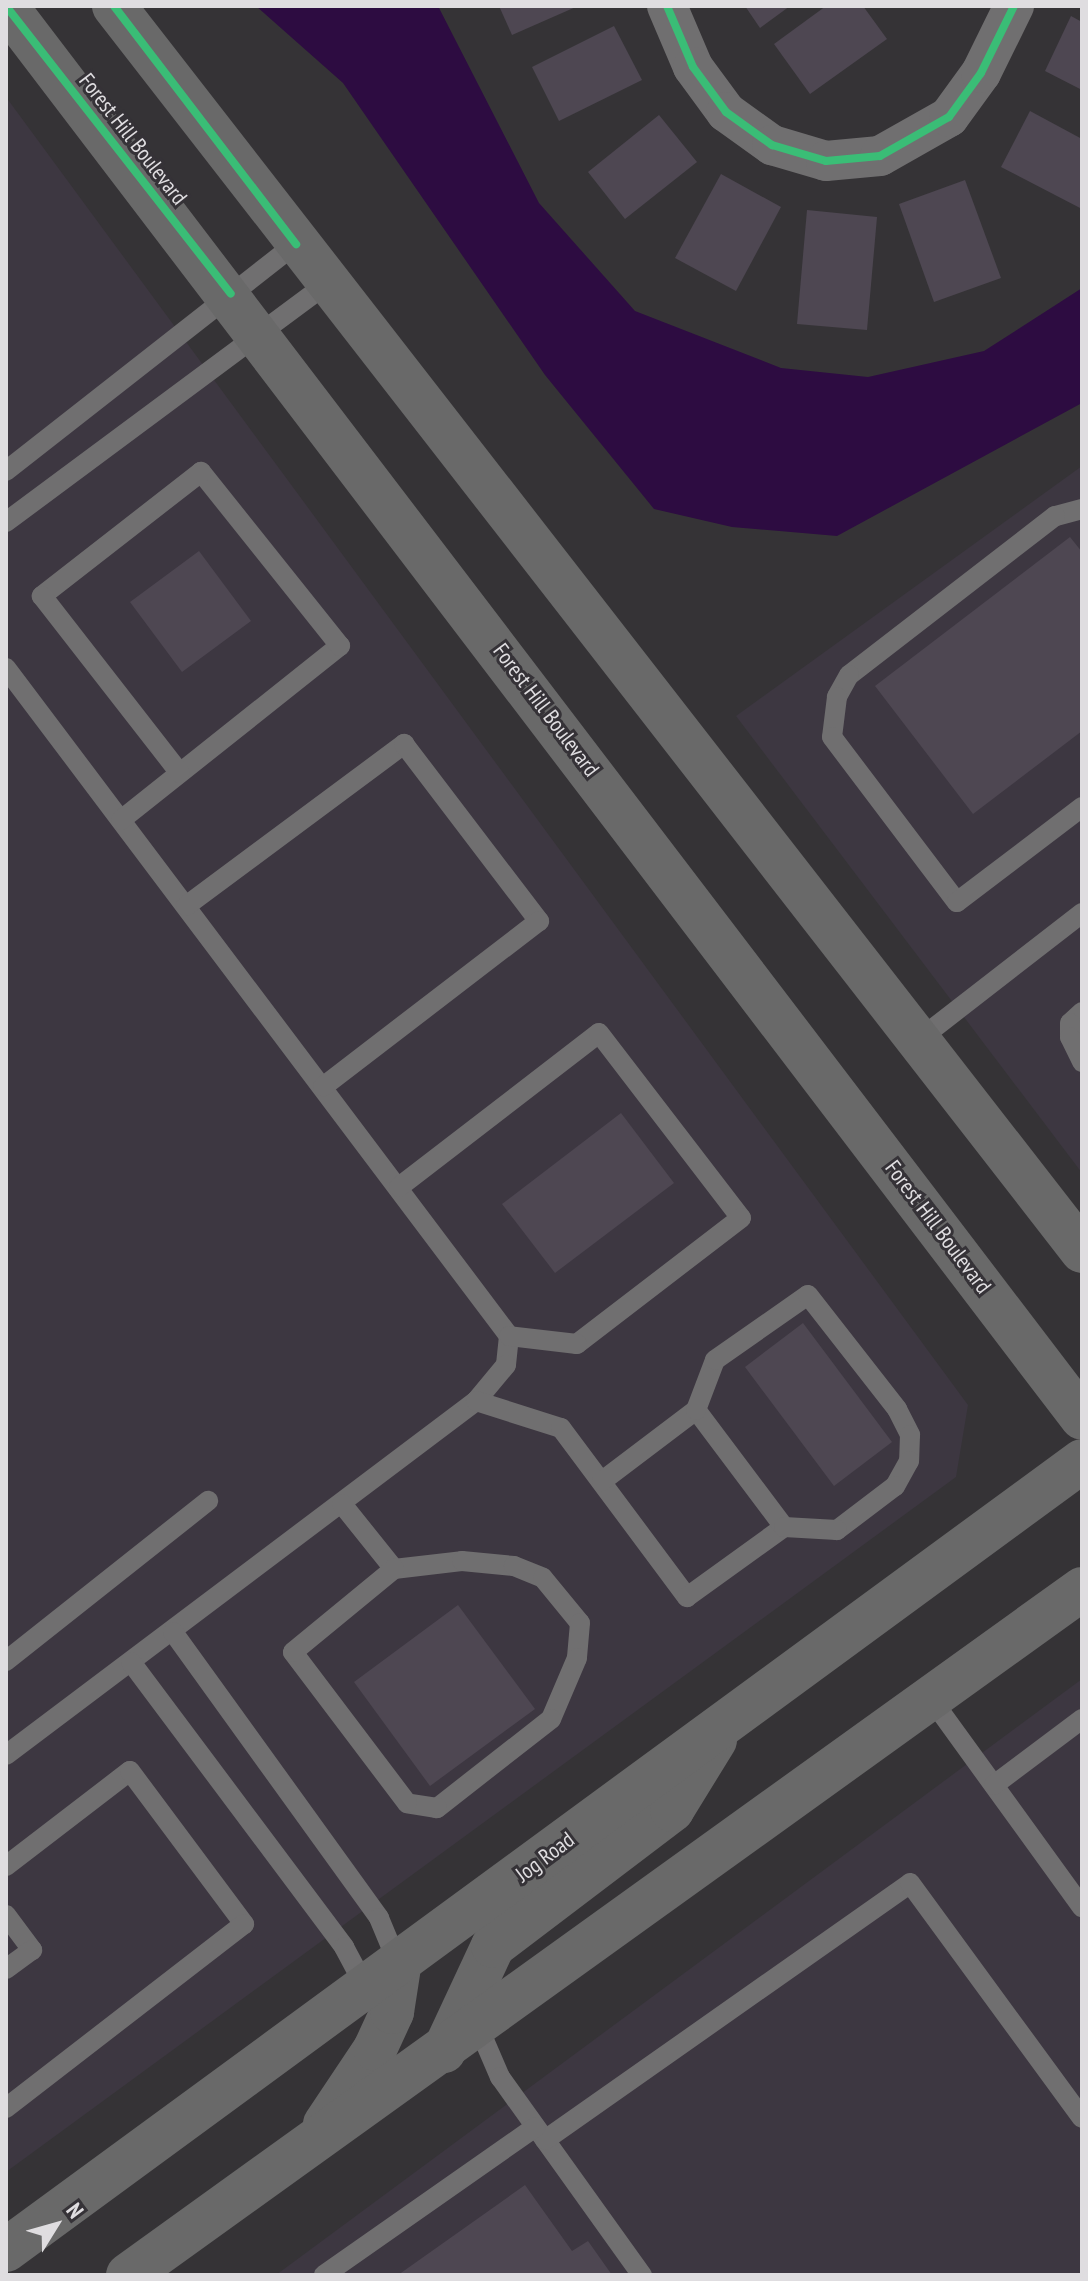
<!DOCTYPE html>
<style>
body{margin:0}
#map{position:relative;width:1088px;height:2281px;overflow:hidden;background:#353336;font-family:"PT Sans Narrow",sans-serif}
div>[style]{position:absolute}
.built>*{inset:0;background:#3d3741}
.water>*{inset:0;background:#2d0c41}
.building>*{inset:0;background:#4e4752}
.lane>*{height:20px;margin:-10px;padding:0 10px;transform-origin:10px;border-radius:10px;background:#706f70}
.street>*{height:40px;margin:-20px;padding:0 20px;transform-origin:20px;border-radius:20px;background:#706f70}
.secondary>*{height:44px;margin:-22px;padding:0 22px;transform-origin:22px;border-radius:22px;background:#696969}
.cycleway>*{height:8px;margin:-4px;padding:0 4px;transform-origin:4px;border-radius:4px;background:#3abd76}
span{translate:-50% -50%;white-space:nowrap;text-align:center;line-height:1.15;-webkit-text-stroke:6px #353237;paint-order:stroke}
.street-label{font-size:22px;color:#dfdde0}
.frame{position:absolute;inset:0;border:8px solid #dfdde0;pointer-events:none}
.north{position:absolute;left:16px;top:2185px;width:80px;height:80px;-webkit-text-stroke:6px #353237;paint-order:stroke;rotate:53deg;font-size:22px;font-weight:700;line-height:32px;text-align:center;color:#dfdde0}
.north::after{content:'';display:block;margin:auto;width:28px;height:36px;background:#dfdde0;clip-path:polygon(50% 0,100% 100%,50% 72%,0 100%)}
</style>
<div id="map">
<div class="built">
<i style="clip-path:polygon(6px 97px,968px 1405px,956px 1477px,6px 2172px)"></i>
<i style="clip-path:polygon(1082px 466px,1082px 1173px,736px 716px)"></i>
<i style="clip-path:polygon(1082px 1679px,1082px 2275px,276px 2275px)"></i>
</div>
<div class="water">
<i style="clip-path:polygon(256px 6px,438px 6px,539px 203px,635px 311px,781px 368px,868px 377px,984px 351px,1082px 288px,1082px 403px,837px 536px,732px 527px,654px 509px,545px 375px,343px 83px)"></i>
</div>
<div class="building">
<i style="clip-path:polygon(499px 6px,578px 6px,512px 35px)"></i>
<i style="clip-path:polygon(745px 6px,790px 6px,760px 28px)"></i>
<i style="clip-path:polygon(826px 6px,863px 6px,887px 39px,810px 94px,774px 44px)"></i>
<i style="clip-path:polygon(1071px 16px,1082px 22px,1082px 90px,1045px 71px)"></i>
<i style="clip-path:polygon(614px 26px,642px 80px,559px 121px,532px 67px)"></i>
<i style="clip-path:polygon(1030px 111px,1082px 139px,1082px 209px,1001px 167px)"></i>
<i style="clip-path:polygon(659px 115px,697px 162px,625px 219px,588px 172px)"></i>
<i style="clip-path:polygon(721px 174px,781px 207px,736px 291px,675px 258px)"></i>
<i style="clip-path:polygon(965px 180px,1001px 278px,934px 302px,899px 204px)"></i>
<i style="clip-path:polygon(807px 210px,877px 217px,867px 330px,797px 324px)"></i>
<i style="clip-path:polygon(1070px 537px,1082px 552px,1082px 731px,973px 814px,875px 686px)"></i>
<i style="clip-path:polygon(199px 551px,251px 621px,182px 672px,130px 602px)"></i>
<i style="clip-path:polygon(621px 1113px,674px 1183px,555px 1273px,502px 1204px)"></i>
<i style="clip-path:polygon(803px 1323px,892px 1442px,834px 1486px,745px 1367px)"></i>
<i style="clip-path:polygon(458px 1605px,535px 1709px,430px 1786px,354px 1682px)"></i>
<i style="clip-path:polygon(525px 2185px,572px 2251px,588px 2241px,612px 2275px,398px 2275px)"></i>
</div>
<div class="lane">
<i style="left:6px;top:471px;width:368px;rotate:-38.1deg"></i>
<i style="left:1082px;top:509px;width:28px;rotate:165deg"></i>
<i style="left:1055px;top:516px;width:260px;rotate:142.3deg"></i>
<i style="left:849px;top:675px;width:25px;rotate:119deg"></i>
<i style="left:837px;top:697px;width:40px;rotate:97.1deg"></i>
<i style="left:832px;top:737px;width:207px;rotate:52.9deg"></i>
<i style="left:957px;top:902px;width:157px;rotate:-37.2deg"></i>
<i style="left:6px;top:522px;width:399px;rotate:-36.6deg"></i>
<i style="left:6px;top:668px;width:836px;rotate:53.02deg"></i>
<i style="left:509px;top:1336px;width:29px;rotate:96deg"></i>
<i style="left:506px;top:1365px;width:47px;rotate:129.8deg"></i>
<i style="left:476px;top:1401px;width:588px;rotate:143.01deg"></i>
<i style="left:121px;top:820px;width:280px;rotate:-38.5deg"></i>
<i style="left:340px;top:646px;width:223px;rotate:-128.6deg"></i>
<i style="left:201px;top:472px;width:202px;rotate:142.1deg"></i>
<i style="left:42px;top:596px;width:224px;rotate:52.1deg"></i>
<i style="left:186px;top:906px;width:272px;rotate:-36.6deg"></i>
<i style="left:404px;top:744px;width:223px;rotate:52.7deg"></i>
<i style="left:539px;top:921px;width:272px;rotate:142.5deg"></i>
<i style="left:1082px;top:1012px;width:16px;rotate:137deg"></i>
<i style="left:1070px;top:1023px;width:14px;rotate:90deg"></i>
<i style="left:1070px;top:1037px;width:28px;rotate:64deg"></i>
<i style="left:917px;top:1041px;width:209px;rotate:-37.8deg"></i>
<i style="left:399px;top:1187px;width:252px;rotate:-37.6deg"></i>
<i style="left:599px;top:1033px;width:233px;rotate:52.5deg"></i>
<i style="left:741px;top:1218px;width:207px;rotate:142.5deg"></i>
<i style="left:577px;top:1344px;width:68px;rotate:-173.3deg"></i>
<i style="left:476px;top:1401px;width:89px;rotate:17.6deg"></i>
<i style="left:561px;top:1428px;width:211px;rotate:53.3deg"></i>
<i style="left:687px;top:1597px;width:120px;rotate:-35.8deg"></i>
<i style="left:784px;top:1527px;width:146px;rotate:-126.9deg"></i>
<i style="left:696px;top:1410px;width:118px;rotate:142.9deg"></i>
<i style="left:696px;top:1410px;width:53px;rotate:-69.2deg"></i>
<i style="left:715px;top:1360px;width:113px;rotate:-35deg"></i>
<i style="left:808px;top:1295px;width:145px;rotate:52deg"></i>
<i style="left:897px;top:1409px;width:29px;rotate:63deg"></i>
<i style="left:910px;top:1435px;width:26px;rotate:92deg"></i>
<i style="left:909px;top:1461px;width:29px;rotate:119deg"></i>
<i style="left:895px;top:1486px;width:73px;rotate:142.8deg"></i>
<i style="left:837px;top:1530px;width:53px;rotate:-176.8deg"></i>
<i style="left:342px;top:1504px;width:83px;rotate:51.3deg"></i>
<i style="left:394px;top:1569px;width:68px;rotate:-6.7deg"></i>
<i style="left:462px;top:1561px;width:52px;rotate:5.5deg"></i>
<i style="left:514px;top:1566px;width:31px;rotate:22deg"></i>
<i style="left:543px;top:1578px;width:58px;rotate:50.6deg"></i>
<i style="left:580px;top:1623px;width:35px;rotate:95deg"></i>
<i style="left:577px;top:1658px;width:66px;rotate:113.1deg"></i>
<i style="left:551px;top:1719px;width:145px;rotate:142deg"></i>
<i style="left:437px;top:1808px;width:30px;rotate:-171deg"></i>
<i style="left:407px;top:1803px;width:189px;rotate:-127.1deg"></i>
<i style="left:293px;top:1652px;width:131px;rotate:-39.4deg"></i>
<i style="left:173px;top:1632px;width:352px;rotate:54.2deg"></i>
<i style="left:379px;top:1918px;width:52px;rotate:67.4deg"></i>
<i style="left:6px;top:1661px;width:258px;rotate:-38.4deg"></i>
<i style="left:131px;top:1662px;width:356px;rotate:53.2deg"></i>
<i style="left:344px;top:1947px;width:49px;rotate:61.9deg"></i>
<i style="left:932px;top:1700px;width:256px;rotate:54.1deg"></i>
<i style="left:994px;top:1785px;width:110px;rotate:-36.9deg"></i>
<i style="left:6px;top:1866px;width:156px;rotate:-37.5deg"></i>
<i style="left:130px;top:1771px;width:191px;rotate:53.3deg"></i>
<i style="left:244px;top:1924px;width:301px;rotate:142.3deg"></i>
<i style="left:6px;top:1915px;width:44px;rotate:53.4deg"></i>
<i style="left:32px;top:1950px;width:32px;rotate:144deg"></i>
<i style="left:478px;top:2026px;width:56px;rotate:66.7deg"></i>
<i style="left:500px;top:2077px;width:244px;rotate:54.4deg"></i>
<i style="left:545px;top:2140px;width:446px;rotate:-35.1deg"></i>
<i style="left:910px;top:1883px;width:291px;rotate:53.8deg"></i>
<i style="left:324px;top:2275px;width:258px;rotate:-35deg"></i>
</div>
<div class="street">
<i style="left:667px;top:6px;width:66px;rotate:66.9deg"></i>
<i style="left:693px;top:67px;width:56px;rotate:53.7deg"></i>
<i style="left:726px;top:112px;width:57px;rotate:35.7deg"></i>
<i style="left:772px;top:145px;width:56px;rotate:16.5deg"></i>
<i style="left:826px;top:161px;width:54px;rotate:-5.3deg"></i>
<i style="left:880px;top:156px;width:79px;rotate:-29.5deg"></i>
<i style="left:949px;top:117px;width:54px;rotate:-54deg"></i>
<i style="left:981px;top:73px;width:75px;rotate:-63.8deg"></i>
</div>
<div class="secondary">
<i style="left:6px;top:6px;width:1775px;rotate:52.69deg"></i>
<i style="left:114px;top:6px;width:1577px;rotate:52.13deg"></i>
<i style="left:444px;top:2051px;width:116px;rotate:-65deg"></i>
<i style="left:493px;top:1946px;width:225px;rotate:-37.2deg"></i>
<i style="left:672px;top:1810px;width:82px;rotate:-58.4deg"></i>
<i style="left:325px;top:2124px;width:90px;rotate:-56.3deg"></i>
<i style="left:375px;top:2049px;width:41px;rotate:-65.3deg"></i>
<i style="left:392px;top:2012px;width:46px;rotate:-81.2deg"></i>
<i style="left:6px;top:2250px;width:1334px;rotate:-36.25deg"></i>
<i style="left:128px;top:2275px;width:1175px;rotate:-35.72deg"></i>
</div>
<div class="cycleway">
<i style="left:6px;top:6px;width:365px;rotate:52deg"></i>
<i style="left:114px;top:6px;width:300px;rotate:52.6deg"></i>
<i style="left:667px;top:6px;width:66px;rotate:66.9deg"></i>
<i style="left:693px;top:67px;width:56px;rotate:53.7deg"></i>
<i style="left:726px;top:112px;width:57px;rotate:35.7deg"></i>
<i style="left:772px;top:145px;width:56px;rotate:16.5deg"></i>
<i style="left:826px;top:161px;width:54px;rotate:-5.3deg"></i>
<i style="left:880px;top:156px;width:79px;rotate:-29.5deg"></i>
<i style="left:949px;top:117px;width:54px;rotate:-54deg"></i>
<i style="left:981px;top:73px;width:75px;rotate:-63.8deg"></i>
</div>
<div class="street-label">
<span style="left:133px;top:139px;rotate:52deg">Forest Hill Boulevard</span>
<span style="left:546px;top:710px;rotate:53deg">Forest Hill Boulevard</span>
<span style="left:938px;top:1227px;rotate:53deg">Forest Hill Boulevard</span>
<span style="left:545px;top:1857px;rotate:-37deg">Jog Road</span>
</div>
<div class="frame"></div>
<div class="north">N</div>
</div>
